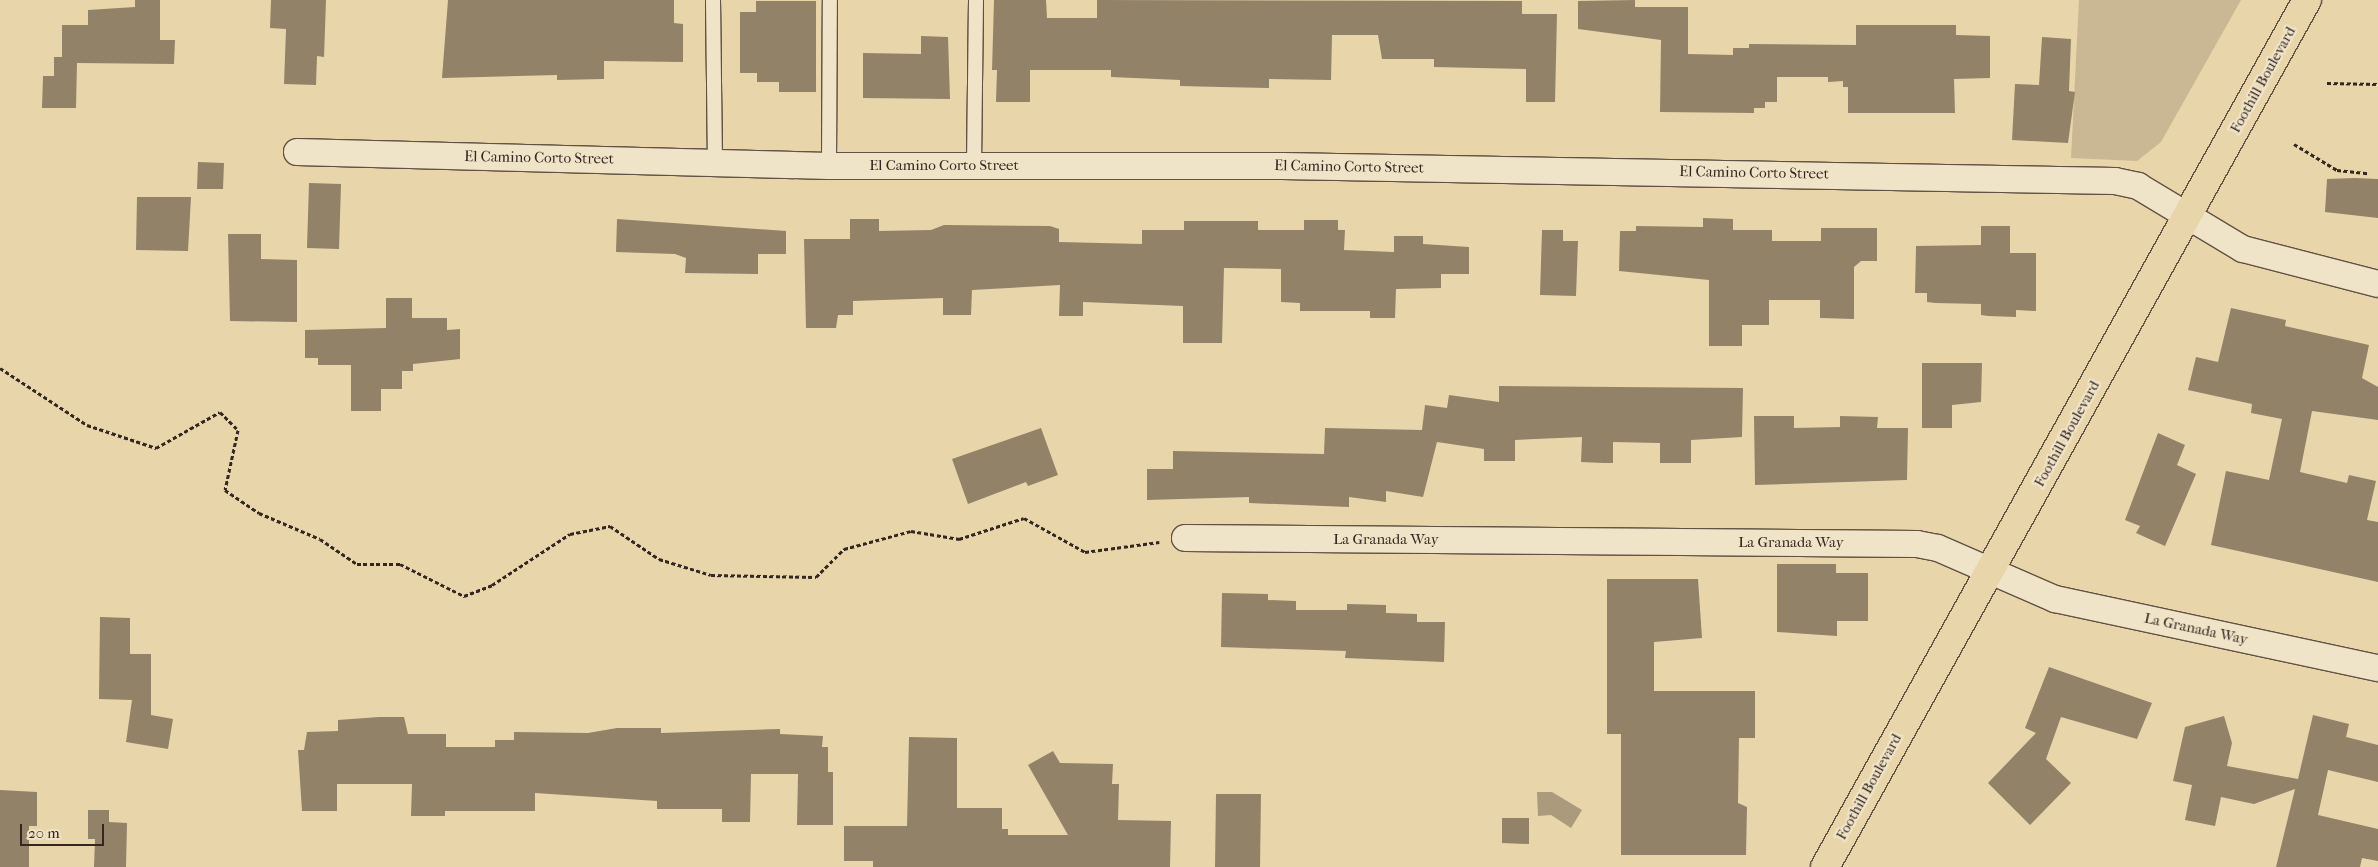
<!DOCTYPE html>
<style>
body{margin:0}
#map{position:relative;width:2378px;height:867px;overflow:hidden;background:#e8d6aa;font-family:"IM FELL French Canon",serif}
div>[style]{position:absolute}
.green>*{inset:0;background:#c9b893}
.water>*{inset:0;background:#ab9a7b}
.building>*{inset:0;background:#928268}
.path>*{height:3px;margin-top:-1.5px;transform-origin:0;background:repeating-linear-gradient(90deg,#342621 0 4px,transparent 0 6.5px)}
.roads{filter:drop-shadow(1px 0 #615243) drop-shadow(-1px 0 #615243) drop-shadow(0 1px #615243) drop-shadow(0 -1px #615243)}
.service>*{height:14px;margin:-7px;padding:0 7px;transform-origin:7px;border-radius:7px;background:#f0e4c8}
.minor>*{height:26px;margin:-13px;padding:0 13px;transform-origin:13px;border-radius:13px;background:#f0e4c8}
.primary>*{height:28px;margin:-14px;padding:0 14px;transform-origin:14px;border-radius:14px;background:#e8d6aa}
span{translate:-50% -50%;white-space:nowrap;text-align:center;line-height:1.15;-webkit-text-stroke:4.5px #f0e4c8;paint-order:stroke}
.street-label{font-size:15px;color:#342621}
.scale{position:absolute;left:20px;top:824px;width:84px;height:22px;box-sizing:border-box;border:2px solid #342621;border-top:0;padding-left:6px;font-size:15px;line-height:18px;white-space:nowrap;color:#342621;-webkit-text-stroke:4px #f0e4c8;paint-order:stroke}
</style>
<div id="map">
<div class="green">
<i style="clip-path:polygon(2079px 0,2241px 0,2161px 142px,2137px 161px,2071px 158px)"></i>
</div>
<div class="water">
<i style="clip-path:polygon(1537px 792px,1552px 792px,1582px 810px,1571px 828px,1551px 815px,1538px 816px)"></i>
</div>
<div class="building">
<i style="clip-path:polygon(135px 0,160px 0,160px 40px,175px 40px,174px 64px,77px 63px,76px 108px,42px 108px,43px 76px,54px 76px,54px 57px,62px 57px,62px 25px,88px 25px,88px 10px,135px 7px)"></i>
<i style="clip-path:polygon(271px 0,326px 0,324px 57px,317px 56px,316px 85px,284px 84px,286px 29px,270px 28px)"></i>
<i style="clip-path:polygon(448px 0,674px 0,674px 23px,683px 24px,683px 62px,604px 61px,604px 79px,557px 80px,557px 75px,442px 78px)"></i>
<i style="clip-path:polygon(994px 0,1046px 0,1047px 18px,1097px 18px,1097px 0,1522px 1px,1522px 14px,1557px 14px,1555px 102px,1526px 102px,1526px 69px,1434px 67px,1434px 59px,1382px 59px,1378px 35px,1332px 35px,1331px 80px,1269px 79px,1269px 88px,1220px 87px,1180px 86px,1180px 80px,1111px 77px,1111px 70px,1030px 70px,1030px 102px,996px 102px,997px 70px,992px 70px)"></i>
<i style="clip-path:polygon(1635px 0,1635px 7px,1688px 7px,1688px 54px,1733px 55px,1733px 48px,1749px 48px,1749px 44px,1856px 45px,1856px 25px,1956px 25px,1956px 35px,1990px 36px,1990px 78px,1954px 79px,1955px 113px,1848px 113px,1848px 87px,1843px 87px,1843px 81px,1828px 82px,1828px 77px,1777px 77px,1777px 102px,1765px 102px,1765px 108px,1754px 108px,1754px 113px,1660px 112px,1661px 40px,1578px 29px,1578px 1px)"></i>
<i style="clip-path:polygon(756px 1px,816px 1px,816px 92px,779px 92px,779px 82px,757px 82px,757px 73px,740px 73px,740px 12px,756px 12px)"></i>
<i style="clip-path:polygon(921px 36px,948px 37px,950px 99px,863px 98px,863px 53px,921px 54px)"></i>
<i style="clip-path:polygon(2042px 37px,2071px 39px,2069px 91px,2075px 92px,2068px 143px,2012px 140px,2015px 84px,2039px 85px)"></i>
<i style="clip-path:polygon(198px 162px,224px 163px,223px 189px,197px 189px)"></i>
<i style="clip-path:polygon(2355px 178px,2378px 179px,2378px 218px,2325px 212px,2327px 179px)"></i>
<i style="clip-path:polygon(309px 183px,341px 184px,339px 249px,307px 248px)"></i>
<i style="clip-path:polygon(137px 197px,191px 197px,188px 251px,136px 250px)"></i>
<i style="clip-path:polygon(1703px 218px,1733px 219px,1733px 230px,1772px 230px,1772px 241px,1821px 241px,1821px 228px,1877px 228px,1877px 261px,1861px 261px,1854px 267px,1854px 319px,1820px 318px,1820px 300px,1769px 300px,1769px 325px,1742px 325px,1742px 346px,1709px 346px,1709px 280px,1619px 271px,1620px 231px,1636px 231px,1636px 226px,1703px 227px)"></i>
<i style="clip-path:polygon(617px 219px,786px 231px,786px 254px,758px 254px,758px 274px,685px 273px,686px 258px,675px 254px,616px 252px)"></i>
<i style="clip-path:polygon(850px 219px,879px 219px,879px 231px,931px 230px,944px 225px,1050px 226px,1059px 229px,1059px 242px,1142px 244px,1142px 230px,1184px 230px,1184px 221px,1258px 221px,1258px 230px,1304px 230px,1304px 220px,1338px 220px,1338px 230px,1345px 230px,1344px 250px,1394px 252px,1394px 236px,1423px 236px,1423px 244px,1469px 247px,1469px 274px,1441px 274px,1441px 288px,1396px 289px,1395px 318px,1370px 318px,1370px 311px,1300px 311px,1300px 303px,1281px 302px,1281px 269px,1224px 268px,1222px 343px,1183px 343px,1183px 306px,1083px 302px,1083px 316px,1059px 316px,1060px 285px,972px 290px,971px 315px,943px 315px,943px 298px,853px 301px,853px 315px,838px 315px,836px 328px,806px 328px,804px 239px,850px 239px)"></i>
<i style="clip-path:polygon(1981px 226px,2010px 226px,2010px 253px,2036px 253px,2036px 311px,2016px 310px,2016px 317px,1988px 316px,1981px 315px,1981px 304px,1935px 303px,1927px 302px,1927px 293px,1915px 293px,1916px 246px,1981px 245px)"></i>
<i style="clip-path:polygon(1542px 230px,1563px 230px,1563px 241px,1578px 241px,1576px 296px,1540px 295px)"></i>
<i style="clip-path:polygon(228px 234px,261px 234px,261px 259px,297px 260px,297px 322px,230px 321px)"></i>
<i style="clip-path:polygon(386px 298px,412px 298px,412px 318px,447px 318px,447px 330px,460px 329px,460px 359px,413px 364px,413px 371px,402px 371px,402px 389px,381px 389px,381px 411px,351px 411px,351px 365px,318px 365px,318px 358px,305px 358px,305px 330px,386px 328px)"></i>
<i style="clip-path:polygon(2231px 308px,2286px 320px,2285px 326px,2369px 345px,2362px 378px,2378px 387px,2378px 420px,2312px 411px,2300px 472px,2347px 483px,2349px 475px,2376px 481px,2367px 520px,2378px 522px,2378px 582px,2211px 545px,2226px 471px,2269px 480px,2282px 419px,2251px 413px,2252px 404px,2188px 390px,2196px 357px,2218px 362px)"></i>
<i style="clip-path:polygon(1922px 363px,1982px 363px,1981px 402px,1952px 405px,1952px 428px,1922px 428px)"></i>
<i style="clip-path:polygon(1499px 386px,1743px 388px,1742px 437px,1691px 440px,1691px 463px,1660px 463px,1660px 443px,1613px 442px,1613px 463px,1604px 463px,1581px 462px,1582px 437px,1515px 440px,1515px 461px,1484px 461px,1484px 449px,1437px 442px,1423px 497px,1386px 491px,1386px 502px,1349px 497px,1349px 507px,1249px 503px,1249px 497px,1147px 500px,1147px 469px,1173px 469px,1173px 451px,1324px 454px,1325px 428px,1422px 430px,1425px 405px,1447px 408px,1449px 395px,1499px 402px)"></i>
<i style="clip-path:polygon(1754px 416px,1794px 416px,1794px 428px,1840px 427px,1840px 416px,1878px 417px,1877px 428px,1908px 428px,1907px 480px,1755px 485px)"></i>
<i style="clip-path:polygon(1041px 428px,1058px 475px,1028px 486px,1026px 482px,968px 504px,952px 459px)"></i>
<i style="clip-path:polygon(2158px 433px,2185px 445px,2177px 465px,2196px 474px,2165px 546px,2136px 533px,2140px 526px,2125px 520px)"></i>
<i style="clip-path:polygon(1777px 564px,1836px 564px,1836px 573px,1868px 573px,1868px 621px,1837px 621px,1837px 636px,1777px 632px)"></i>
<i style="clip-path:polygon(1607px 579px,1698px 579px,1702px 638px,1654px 642px,1654px 691px,1755px 691px,1755px 738px,1739px 738px,1738px 803px,1747px 807px,1746px 855px,1621px 855px,1621px 734px,1607px 734px)"></i>
<i style="clip-path:polygon(1222px 593px,1268px 594px,1268px 600px,1296px 601px,1296px 610px,1347px 610px,1347px 604px,1386px 605px,1386px 613px,1417px 614px,1417px 622px,1445px 622px,1444px 662px,1345px 658px,1346px 651px,1221px 647px)"></i>
<i style="clip-path:polygon(100px 617px,130px 618px,130px 654px,151px 654px,151px 715px,173px 719px,168px 749px,126px 742px,132px 700px,99px 699px)"></i>
<i style="clip-path:polygon(2049px 667px,2152px 703px,2137px 739px,2061px 717px,2046px 759px,2071px 783px,2030px 825px,1988px 783px,2036px 733px,2025px 728px)"></i>
<i style="clip-path:polygon(2313px 715px,2349px 724px,2346px 737px,2378px 745px,2378px 782px,2328px 770px,2318px 815px,2378px 829px,2378px 861px,2362px 858px,2360px 867px,2276px 867px,2295px 789px,2254px 804px,2221px 797px,2215px 826px,2185px 820px,2192px 785px,2173px 781px,2185px 727px,2224px 716px,2232px 743px,2227px 766px,2298px 779px)"></i>
<i style="clip-path:polygon(379px 717px,404px 717px,408px 734px,446px 734px,446px 747px,495px 747px,495px 740px,514px 740px,514px 732px,588px 733px,617px 728px,661px 728px,661px 733px,780px 729px,780px 734px,823px 736px,822px 747px,828px 747px,828px 772px,833px 772px,833px 825px,797px 825px,798px 774px,751px 774px,750px 822px,722px 822px,722px 809px,657px 809px,657px 801px,535px 793px,535px 811px,445px 811px,445px 816px,411px 816px,412px 784px,337px 784px,337px 811px,302px 811px,298px 750px,304px 750px,307px 732px,338px 731px,338px 720px)"></i>
<i style="clip-path:polygon(909px 737px,957px 738px,957px 808px,1002px 808px,1002px 829px,1008px 829px,1008px 835px,1068px 835px,1028px 765px,1053px 751px,1060px 763px,1113px 764px,1112px 784px,1119px 784px,1118px 820px,1171px 821px,1170px 867px,873px 867px,873px 861px,844px 861px,844px 826px,907px 826px)"></i>
<i style="clip-path:polygon(0 790px,37px 792px,37px 826px,29px 826px,29px 867px,0 867px)"></i>
<i style="clip-path:polygon(1216px 794px,1261px 794px,1260px 867px,1215px 867px)"></i>
<i style="clip-path:polygon(88px 810px,109px 810px,109px 822px,127px 823px,126px 867px,94px 867px,95px 839px,88px 839px)"></i>
<i style="clip-path:polygon(1502px 818px,1529px 818px,1529px 844px,1502px 843px)"></i>
</div>
<div class="path">
<i style="left:2327px;top:83px;width:51px;rotate:1.1deg"></i>
<i style="left:2294px;top:144px;width:50px;rotate:31.2deg"></i>
<i style="left:2337px;top:170px;width:31px;rotate:6deg"></i>
<i style="left:0;top:368px;width:104px;rotate:33.2deg"></i>
<i style="left:87px;top:425px;width:73px;rotate:18.4deg"></i>
<i style="left:156px;top:448px;width:73px;rotate:-29.4deg"></i>
<i style="left:220px;top:412px;width:25px;rotate:45deg"></i>
<i style="left:238px;top:430px;width:61px;rotate:102.2deg"></i>
<i style="left:225px;top:490px;width:41px;rotate:34.1deg"></i>
<i style="left:259px;top:513px;width:66px;rotate:23.1deg"></i>
<i style="left:320px;top:539px;width:45px;rotate:34deg"></i>
<i style="left:357px;top:564px;width:43px"></i>
<i style="left:400px;top:564px;width:72px;rotate:26.6deg"></i>
<i style="left:464px;top:596px;width:30px;rotate:-21deg"></i>
<i style="left:492px;top:585px;width:93px;rotate:-33.2deg"></i>
<i style="left:570px;top:534px;width:41px;rotate:-11.3deg"></i>
<i style="left:610px;top:526px;width:59px;rotate:34deg"></i>
<i style="left:659px;top:559px;width:54px;rotate:17.1deg"></i>
<i style="left:711px;top:575px;width:105px;rotate:1.1deg"></i>
<i style="left:816px;top:577px;width:40px;rotate:-45deg"></i>
<i style="left:844px;top:549px;width:69px;rotate:-15deg"></i>
<i style="left:911px;top:531px;width:49px;rotate:9.5deg"></i>
<i style="left:959px;top:539px;width:68px;rotate:-17.9deg"></i>
<i style="left:1024px;top:518px;width:70px;rotate:29.1deg"></i>
<i style="left:1085px;top:552px;width:75px;rotate:-7.7deg"></i>
</div>
<div class="roads">
<div class="service">
<i style="left:713px;top:0;width:163px;rotate:89.3deg"></i>
<i style="left:974px;top:165px;width:165px;rotate:-89.3deg"></i>
<i style="left:829px;top:166px;width:166px;rotate:-89.7deg"></i>
</div>
<div class="minor">
<i style="left:297px;top:152px;width:532px;rotate:1.51deg"></i>
<i style="left:829px;top:166px;width:453px"></i>
<i style="left:1282px;top:166px;width:833px;rotate:1.03deg"></i>
<i style="left:2115px;top:181px;width:24px;rotate:12deg"></i>
<i style="left:2138px;top:186px;width:122px;rotate:31deg"></i>
<i style="left:2243px;top:249px;width:139px;rotate:14.5deg"></i>
<i style="left:1185px;top:538px;width:732px;rotate:0.47deg"></i>
<i style="left:1917px;top:544px;width:21px;rotate:11deg"></i>
<i style="left:1938px;top:548px;width:128px;rotate:23.6deg"></i>
<i style="left:2055px;top:599px;width:330px;rotate:12.1deg"></i>
</div>
<div class="primary">
<i style="left:1825px;top:867px;width:992px;rotate:-60.93deg"></i>
</div>
</div>
<div class="street-label">
<span style="left:2263px;top:80px;rotate:-61deg">Foothill Boulevard</span>
<span style="left:539px;top:158px;rotate:1deg">El Camino Corto Street</span>
<span style="left:944px;top:166px">El Camino Corto Street</span>
<span style="left:1349px;top:167px;rotate:1deg">El Camino Corto Street</span>
<span style="left:1754px;top:173px;rotate:1deg">El Camino Corto Street</span>
<span style="left:2067px;top:434px;rotate:-61deg">Foothill Boulevard</span>
<span style="left:1386px;top:540px">La Granada Way</span>
<span style="left:1791px;top:543px">La Granada Way</span>
<span style="left:2196px;top:629px;rotate:12deg">La Granada Way</span>
<span style="left:1869px;top:787px;rotate:-61deg">Foothill Boulevard</span>
</div>
<div class="scale">20 m</div>
</div>
